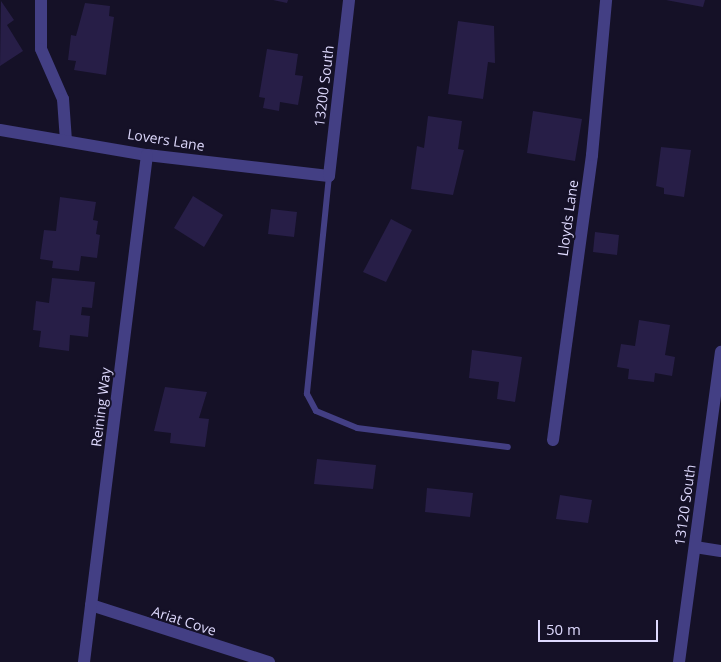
<!DOCTYPE html>
<style>
body{margin:0}
#map{position:relative;width:721px;height:662px;overflow:hidden;background:#151127;font-family:"Open Sans",sans-serif}
div>[style]{position:absolute}
.building>*{inset:0;background:#271e47}
.service>*{height:6px;margin:-3px;padding:0 3px;transform-origin:3px;border-radius:3px;background:#433f84}
.minor>*{height:12px;margin:-6px;padding:0 6px;transform-origin:6px;border-radius:6px;background:#433f84}
span{translate:-50% -50%;white-space:nowrap;text-align:center;line-height:1.15;-webkit-text-stroke:4px #151127;paint-order:stroke}
.street-label{font-size:14px;color:#ded9fd}
.scale{position:absolute;left:538px;top:620px;width:120px;height:22px;box-sizing:border-box;border:2px solid #ded9fd;border-top:0;padding-left:6px;font-size:15px;line-height:18px;white-space:nowrap;color:#ded9fd;-webkit-text-stroke:4px #151127;paint-order:stroke}
</style>
<div id="map">
<div class="building">
<i style="clip-path:polygon(273px 0,288px 0,287px 3px)"></i>
<i style="clip-path:polygon(666px 0,705px 0,703px 7px)"></i>
<i style="clip-path:polygon(1px 1px,14px 20px,7px 25px,23px 51px,0 66px)"></i>
<i style="clip-path:polygon(85px 3px,110px 6px,109px 16px,114px 17px,106px 75px,74px 70px,76px 61px,68px 60px,71px 35px,76px 36px)"></i>
<i style="clip-path:polygon(458px 21px,494px 26px,495px 63px,488px 62px,483px 99px,448px 94px)"></i>
<i style="clip-path:polygon(267px 49px,298px 54px,295px 75px,303px 76px,298px 105px,280px 102px,279px 111px,263px 108px,265px 98px,259px 97px)"></i>
<i style="clip-path:polygon(533px 111px,582px 119px,575px 161px,527px 153px)"></i>
<i style="clip-path:polygon(428px 116px,462px 121px,458px 149px,464px 150px,453px 195px,411px 189px,417px 146px,424px 148px)"></i>
<i style="clip-path:polygon(661px 147px,691px 150px,684px 197px,664px 194px,664px 188px,656px 186px)"></i>
<i style="clip-path:polygon(193px 196px,223px 215px,204px 247px,174px 228px)"></i>
<i style="clip-path:polygon(60px 197px,96px 202px,93px 220px,98px 221px,96px 234px,100px 235px,97px 258px,81px 256px,79px 271px,52px 268px,53px 261px,40px 259px,44px 230px,56px 231px)"></i>
<i style="clip-path:polygon(271px 209px,297px 212px,294px 237px,268px 234px)"></i>
<i style="clip-path:polygon(391px 219px,412px 230px,386px 282px,363px 272px)"></i>
<i style="clip-path:polygon(595px 232px,619px 235px,617px 255px,593px 252px)"></i>
<i style="clip-path:polygon(52px 278px,95px 282px,92px 308px,82px 307px,81px 315px,90px 316px,88px 337px,70px 335px,69px 351px,39px 347px,41px 331px,33px 330px,36px 301px,49px 303px)"></i>
<i style="clip-path:polygon(639px 320px,670px 325px,665px 355px,675px 357px,672px 376px,655px 373px,654px 382px,628px 379px,629px 369px,617px 367px,621px 344px,635px 346px)"></i>
<i style="clip-path:polygon(472px 350px,522px 357px,515px 402px,497px 399px,499px 382px,469px 378px)"></i>
<i style="clip-path:polygon(165px 387px,207px 392px,199px 418px,209px 419px,205px 447px,170px 443px,171px 433px,154px 431px)"></i>
<i style="clip-path:polygon(317px 459px,376px 465px,373px 489px,314px 484px)"></i>
<i style="clip-path:polygon(427px 488px,473px 493px,470px 517px,425px 512px)"></i>
<i style="clip-path:polygon(560px 495px,592px 500px,588px 523px,556px 519px)"></i>
</div>
<div class="service">
<i style="left:329px;top:176px;width:219px;rotate:95.8deg"></i>
<i style="left:307px;top:394px;width:19px;rotate:62deg"></i>
<i style="left:316px;top:411px;width:44px;rotate:22.5deg"></i>
<i style="left:357px;top:428px;width:152px;rotate:7.2deg"></i>
</div>
<div class="minor">
<i style="left:41px;top:0;width:49px;rotate:90deg"></i>
<i style="left:41px;top:49px;width:55px;rotate:66.3deg"></i>
<i style="left:63px;top:99px;width:42px;rotate:85.9deg"></i>
<i style="left:0;top:130px;width:149px;rotate:9.7deg"></i>
<i style="left:147px;top:155px;width:183px;rotate:6.6deg"></i>
<i style="left:329px;top:176px;width:177px;rotate:-83.5deg"></i>
<i style="left:553px;top:440px;width:288px;rotate:-82.2deg"></i>
<i style="left:592px;top:155px;width:156px;rotate:-84.8deg"></i>
<i style="left:695px;top:547px;width:26px;rotate:9deg"></i>
<i style="left:91px;top:605px;width:187px;rotate:17.8deg"></i>
<i style="left:84px;top:662px;width:511px;rotate:-82.92deg"></i>
<i style="left:679px;top:662px;width:313px;rotate:-82.3deg"></i>
</div>
<div class="street-label">
<span style="left:324px;top:86px;rotate:-83deg">13200 South</span>
<span style="left:166px;top:140px;rotate:9deg">Lovers Lane</span>
<span style="left:568px;top:218px;rotate:-82deg">Lloyds Lane</span>
<span style="left:101px;top:407px;rotate:-83deg">Reining Way</span>
<span style="left:685px;top:505px;rotate:-82deg">13120 South</span>
<span style="left:184px;top:621px;rotate:18deg">Ariat Cove</span>
</div>
<div class="scale">50 m</div>
</div>
